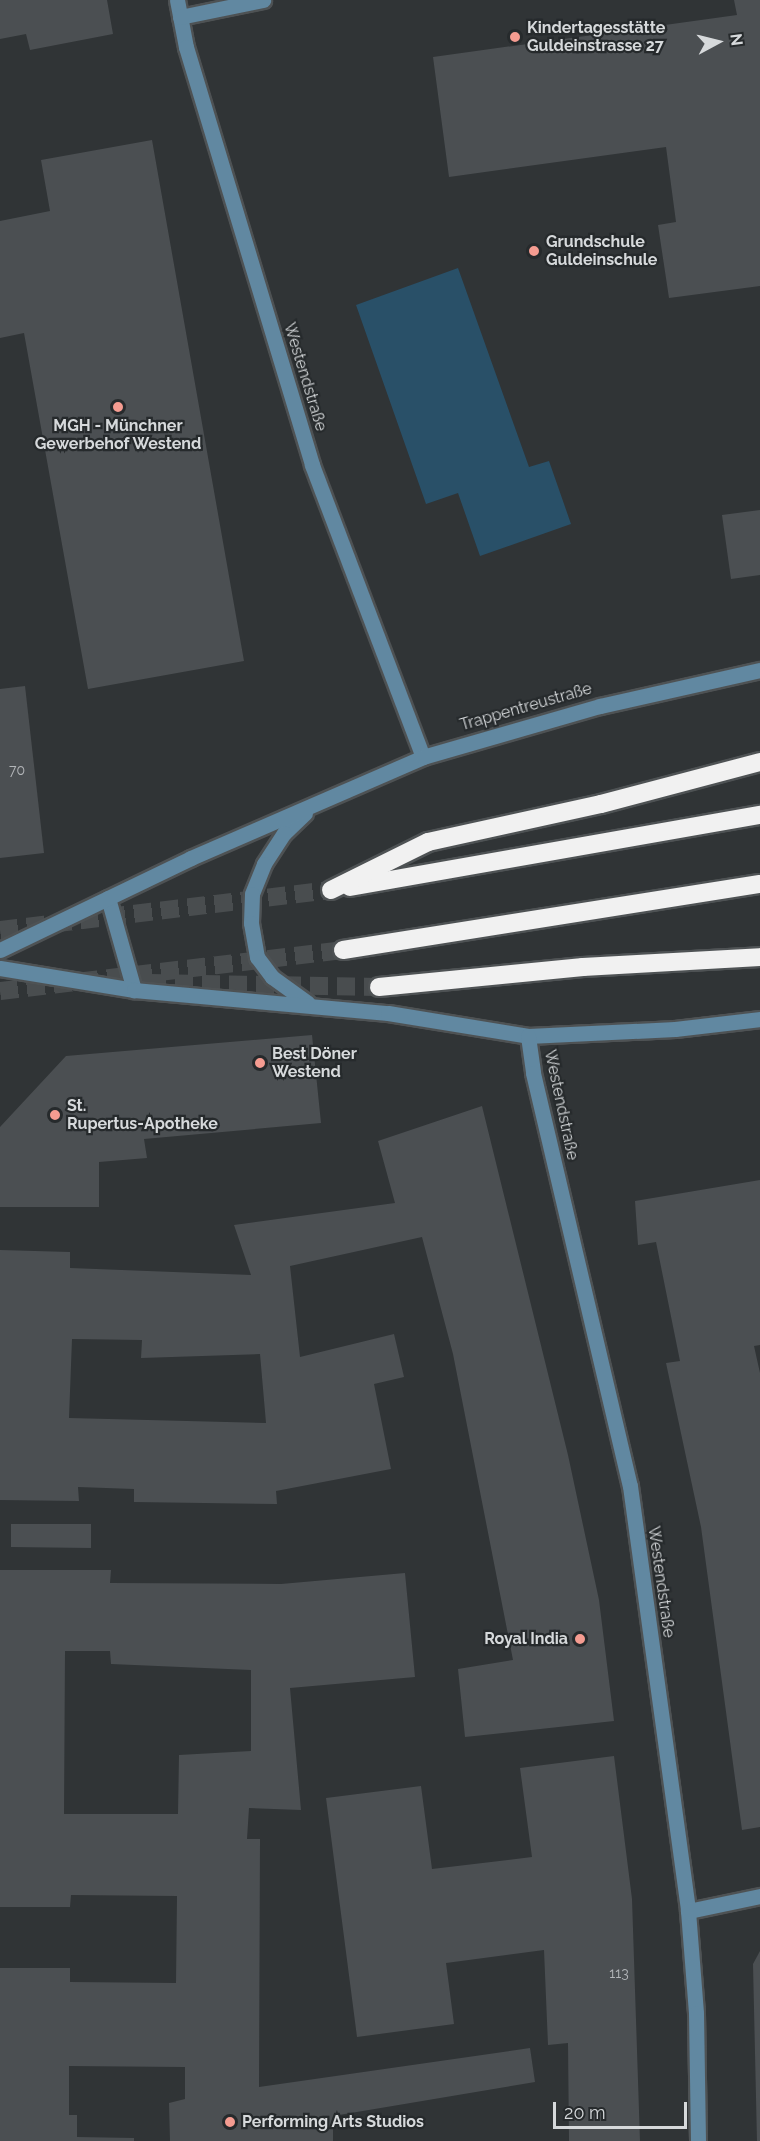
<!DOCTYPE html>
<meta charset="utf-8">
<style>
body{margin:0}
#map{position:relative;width:760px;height:2141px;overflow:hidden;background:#303436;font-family:Raleway,sans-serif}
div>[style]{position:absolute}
.green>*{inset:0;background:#295068}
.building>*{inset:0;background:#4b4f52}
.highway-tunnel>*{height:18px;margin-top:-9px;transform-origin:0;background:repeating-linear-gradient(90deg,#494d4f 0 18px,transparent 0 27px)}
.roads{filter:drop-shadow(2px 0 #4e5254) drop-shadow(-2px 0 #4e5254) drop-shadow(0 2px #4e5254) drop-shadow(0 -2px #4e5254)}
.minor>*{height:15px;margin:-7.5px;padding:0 7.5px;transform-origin:7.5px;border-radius:7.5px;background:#6188a1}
.highway>*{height:18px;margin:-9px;padding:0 9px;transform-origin:9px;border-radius:9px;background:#f1f1f1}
.dots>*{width:16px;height:16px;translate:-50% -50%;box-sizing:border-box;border:3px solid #262a2c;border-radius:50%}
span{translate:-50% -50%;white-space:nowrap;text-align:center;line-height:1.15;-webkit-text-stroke:4.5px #262a2c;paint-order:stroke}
.number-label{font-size:14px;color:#b3b6b9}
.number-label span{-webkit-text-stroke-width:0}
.poi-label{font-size:16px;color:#d6d9db;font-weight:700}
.left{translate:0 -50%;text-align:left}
.right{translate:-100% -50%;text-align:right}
.street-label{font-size:16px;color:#d6d9db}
.north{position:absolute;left:688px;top:12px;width:60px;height:60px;-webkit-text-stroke:4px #262a2c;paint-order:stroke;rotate:83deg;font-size:16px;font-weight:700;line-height:24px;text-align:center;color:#d6d9db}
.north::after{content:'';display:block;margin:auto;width:21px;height:27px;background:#d6d9db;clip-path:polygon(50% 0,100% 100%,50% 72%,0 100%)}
.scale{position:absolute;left:553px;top:2102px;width:134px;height:27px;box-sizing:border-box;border:3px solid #d6d9db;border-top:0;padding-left:8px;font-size:18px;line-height:21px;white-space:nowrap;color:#d6d9db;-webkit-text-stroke:4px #262a2c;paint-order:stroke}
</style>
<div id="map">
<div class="green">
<i style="clip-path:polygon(458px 268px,529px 467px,549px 461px,571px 524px,480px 556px,458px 493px,426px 504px,356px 305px)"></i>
</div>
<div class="building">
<i style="clip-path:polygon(0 0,107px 0,113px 34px,30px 50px,26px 34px,0 39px)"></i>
<i style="clip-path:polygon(734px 0,760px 0,760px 286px,669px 298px,658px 225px,676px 222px,666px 147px,449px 177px,433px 57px,737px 15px)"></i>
<i style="clip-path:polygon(152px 140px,244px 661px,88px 689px,24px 333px,0 338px,0 221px,50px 211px,41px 160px)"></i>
<i style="clip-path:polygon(760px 510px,760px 575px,731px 579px,722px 515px)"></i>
<i style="clip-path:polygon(25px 686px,44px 853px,0 858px,0 689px)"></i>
<i style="clip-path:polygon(312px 1035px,321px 1123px,144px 1139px,147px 1158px,99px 1162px,99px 1207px,0 1207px,0 1127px,66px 1056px)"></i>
<i style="clip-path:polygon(evenodd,482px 1106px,568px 1455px,599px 1600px,614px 1721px,465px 1737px,458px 1669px,513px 1660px,453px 1354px,422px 1237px,290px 1266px,300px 1357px,394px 1334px,404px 1377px,374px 1384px,391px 1469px,276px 1491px,277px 1504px,134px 1502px,134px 1489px,78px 1487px,79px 1501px,0 1500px,0 1250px,70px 1252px,70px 1268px,251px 1275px,234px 1225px,395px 1203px,378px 1141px,482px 1106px,72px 1339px,142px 1340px,141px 1358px,260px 1354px,266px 1423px,69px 1418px,72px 1339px)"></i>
<i style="clip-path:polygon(760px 1180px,760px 1345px,754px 1346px,760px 1373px,760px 1827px,742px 1830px,701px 1527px,666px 1363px,680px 1361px,656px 1242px,638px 1245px,635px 1201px)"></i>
<i style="clip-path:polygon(11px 1524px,91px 1524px,91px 1548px,11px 1547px)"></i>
<i style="clip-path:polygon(evenodd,0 1570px,111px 1570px,110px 1583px,281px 1584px,405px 1573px,415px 1677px,290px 1688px,301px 1810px,249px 1808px,247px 1839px,260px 1839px,259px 2087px,530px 2048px,535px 2082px,333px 2116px,333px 2141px,170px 2141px,169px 2103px,185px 2099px,185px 2067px,69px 2066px,69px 2115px,77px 2115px,77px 2137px,134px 2138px,134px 2141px,0 2141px,0 1968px,70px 1968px,70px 1982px,176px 1983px,177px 1896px,71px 1895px,70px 1907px,0 1907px,0 1570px,65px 1651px,110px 1651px,111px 1664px,251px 1670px,251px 1751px,179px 1755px,178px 1814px,64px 1814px,65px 1651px)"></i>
<i style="clip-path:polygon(614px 1756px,632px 1899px,640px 2141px,569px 2141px,568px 2043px,548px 2045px,544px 1950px,446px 1963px,454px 2024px,357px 2037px,326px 1798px,421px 1786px,432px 1869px,532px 1857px,520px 1768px)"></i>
<i style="clip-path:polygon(760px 1951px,760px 2141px,757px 2141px,753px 1964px)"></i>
</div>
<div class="highway-tunnel">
<i style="left:0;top:930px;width:333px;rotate:-6.9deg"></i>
<i style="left:148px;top:983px;width:231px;rotate:1deg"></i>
<i style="left:0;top:991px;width:345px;rotate:-6.8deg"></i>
</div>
<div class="roads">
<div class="minor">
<i style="left:177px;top:0;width:48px;rotate:79.2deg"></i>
<i style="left:186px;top:47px;width:437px;rotate:73.2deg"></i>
<i style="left:312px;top:465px;width:312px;rotate:69.2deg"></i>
<i style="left:180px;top:17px;width:85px;rotate:-11.6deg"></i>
<i style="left:305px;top:813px;width:29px;rotate:136deg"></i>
<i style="left:284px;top:833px;width:37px;rotate:123deg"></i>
<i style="left:264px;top:864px;width:32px;rotate:112deg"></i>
<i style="left:252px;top:894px;width:29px;rotate:92deg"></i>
<i style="left:251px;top:923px;width:35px;rotate:80deg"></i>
<i style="left:257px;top:957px;width:25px;rotate:53deg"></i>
<i style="left:272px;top:977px;width:44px;rotate:35.8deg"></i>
<i style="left:108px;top:898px;width:96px;rotate:74.2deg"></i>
<i style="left:0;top:950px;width:212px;rotate:-25.7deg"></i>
<i style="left:191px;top:858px;width:253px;rotate:-23.5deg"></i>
<i style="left:423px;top:757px;width:184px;rotate:-16.1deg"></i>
<i style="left:600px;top:706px;width:164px;rotate:-12.7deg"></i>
<i style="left:0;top:968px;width:136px;rotate:9.3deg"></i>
<i style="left:134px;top:990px;width:255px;rotate:5.2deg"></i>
<i style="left:388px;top:1013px;width:142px;rotate:9.3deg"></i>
<i style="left:528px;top:1036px;width:147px;rotate:-2.7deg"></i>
<i style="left:675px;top:1029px;width:86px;rotate:-6.7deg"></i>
<i style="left:528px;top:1036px;width:37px;rotate:82deg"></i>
<i style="left:533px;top:1073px;width:424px;rotate:76.8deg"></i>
<i style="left:630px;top:1486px;width:429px;rotate:82.2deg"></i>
<i style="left:688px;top:1911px;width:102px;rotate:85.5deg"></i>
<i style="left:696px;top:2013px;width:128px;rotate:89.1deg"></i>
<i style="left:688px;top:1911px;width:74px;rotate:-11.8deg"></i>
</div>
<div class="highway">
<i style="left:350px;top:887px;width:416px;rotate:-10deg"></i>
<i style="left:331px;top:890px;width:108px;rotate:-26.3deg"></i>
<i style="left:428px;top:842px;width:177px;rotate:-12.4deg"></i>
<i style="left:601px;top:804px;width:164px;rotate:-14.8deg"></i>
<i style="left:343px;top:950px;width:422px;rotate:-9deg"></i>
<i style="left:379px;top:987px;width:205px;rotate:-5.6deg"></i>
<i style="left:583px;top:967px;width:177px;rotate:-3.2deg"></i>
</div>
</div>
<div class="dots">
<i style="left:515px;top:37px;background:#f59c91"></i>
<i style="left:534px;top:251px;background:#f59c91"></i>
<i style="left:118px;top:407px;background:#f59c91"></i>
<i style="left:260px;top:1063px;background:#f59c91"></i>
<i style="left:55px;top:1115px;background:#f59c91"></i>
<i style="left:580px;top:1639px;background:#f59c91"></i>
<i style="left:230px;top:2122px;background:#f59c91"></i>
</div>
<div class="number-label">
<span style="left:17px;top:770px">70</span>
<span style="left:619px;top:1973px">113</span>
</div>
<div class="poi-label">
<span class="left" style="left:527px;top:37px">Kindertagesstätte<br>Guldeinstrasse 27</span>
<span class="left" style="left:546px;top:251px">Grundschule<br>Guldeinschule</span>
<span style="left:118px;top:435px">MGH - Münchner<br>Gewerbehof Westend</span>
<span class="left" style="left:272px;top:1063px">Best Döner<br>Westend</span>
<span class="left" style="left:67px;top:1115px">St.<br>Rupertus-Apotheke</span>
<span class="right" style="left:568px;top:1639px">Royal India</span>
<span class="left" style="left:242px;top:2122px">Performing Arts Studios</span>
</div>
<div class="street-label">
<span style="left:305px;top:377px;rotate:73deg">Westendstraße</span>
<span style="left:526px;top:707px;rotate:-16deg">Trappentreustraße</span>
<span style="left:561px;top:1105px;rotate:78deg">Westendstraße</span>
<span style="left:661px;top:1582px;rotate:82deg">Westendstraße</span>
</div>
<div class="north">N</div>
<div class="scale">20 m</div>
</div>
